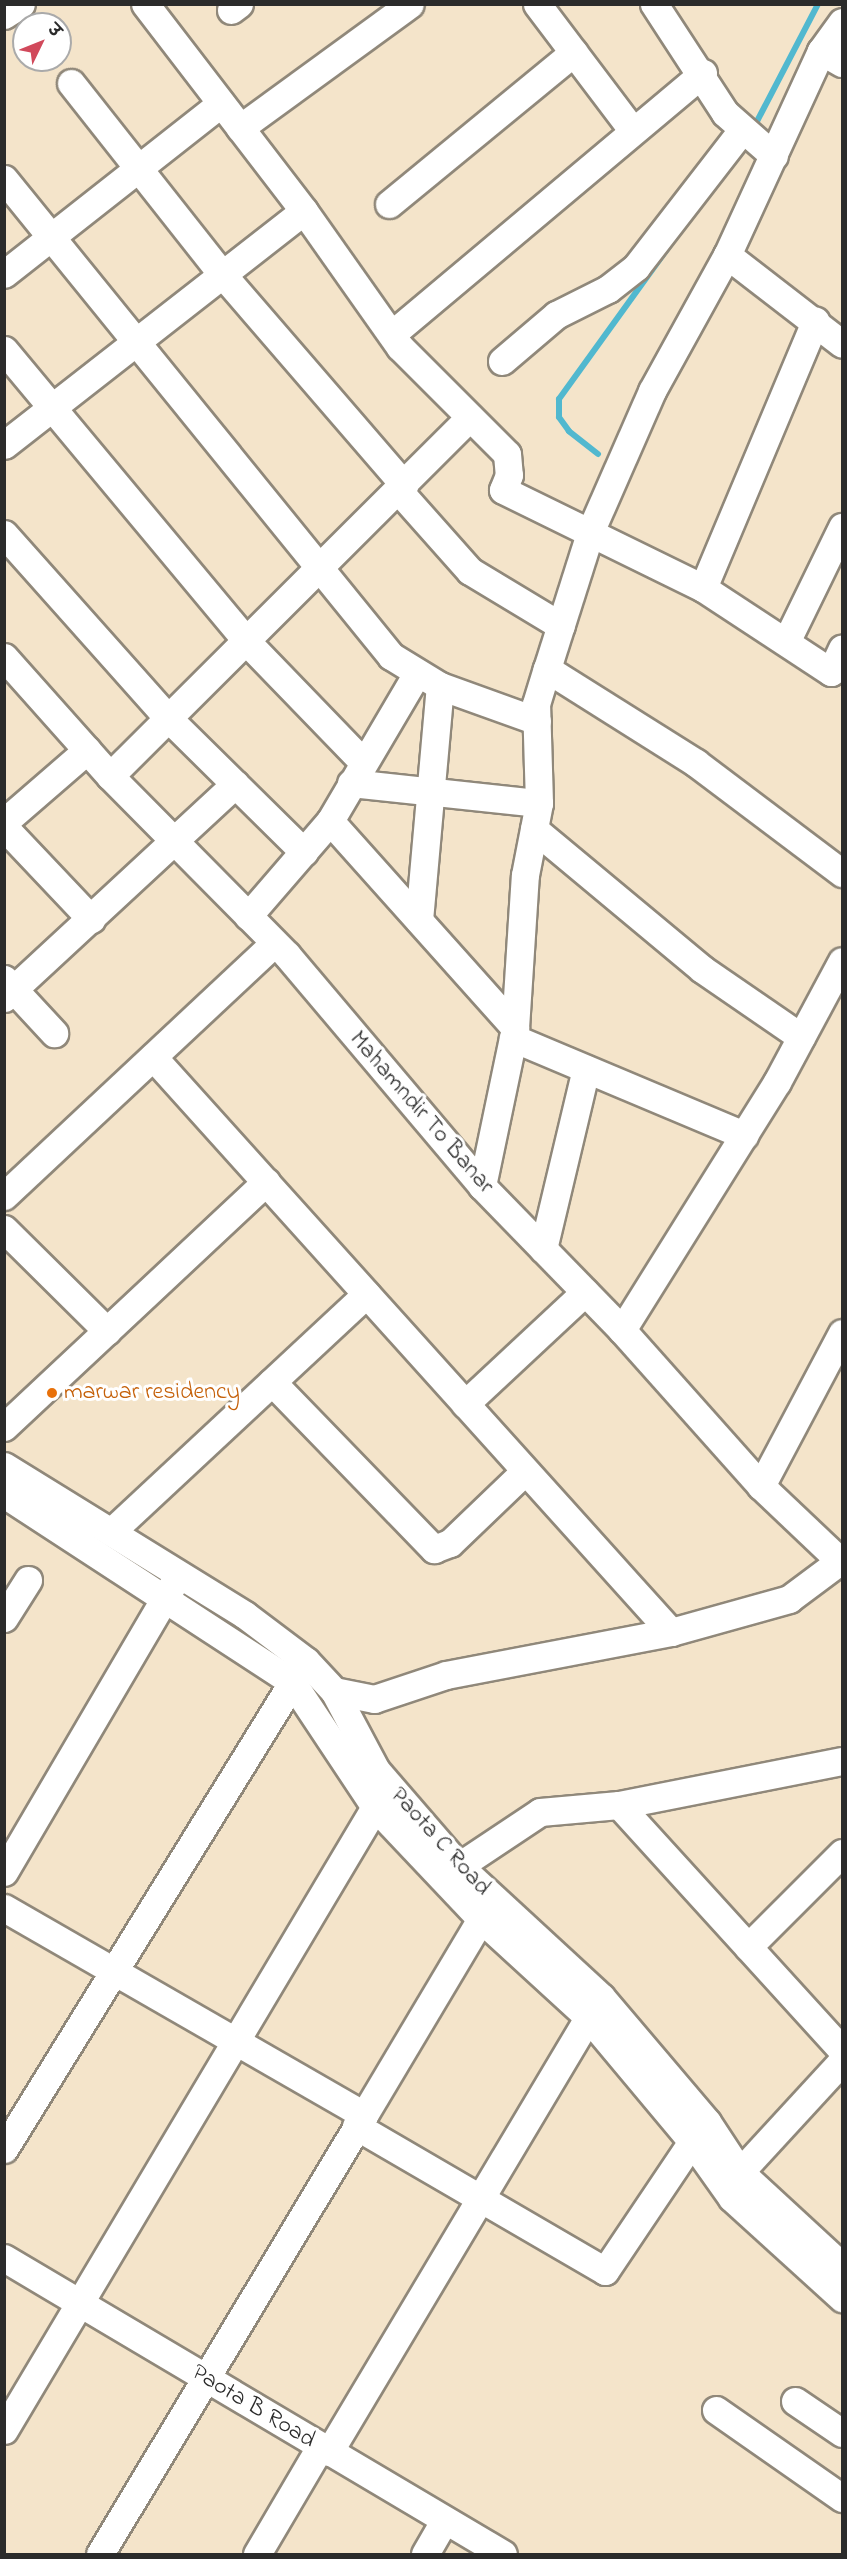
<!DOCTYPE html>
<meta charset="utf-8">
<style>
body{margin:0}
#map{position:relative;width:847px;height:2559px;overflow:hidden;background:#f4e4ca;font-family:"Indie Flower","Playpen Sans Deva",sans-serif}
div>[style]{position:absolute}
.stream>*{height:6px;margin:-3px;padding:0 3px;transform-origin:3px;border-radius:3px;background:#51b8cf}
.roads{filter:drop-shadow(2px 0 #90887a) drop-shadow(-2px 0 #90887a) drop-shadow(0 2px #90887a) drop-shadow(0 -2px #90887a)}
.minor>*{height:27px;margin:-13.5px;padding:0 13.5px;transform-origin:13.5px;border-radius:13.5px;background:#fff}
.dots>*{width:16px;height:16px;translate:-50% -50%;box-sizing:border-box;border:3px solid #fff;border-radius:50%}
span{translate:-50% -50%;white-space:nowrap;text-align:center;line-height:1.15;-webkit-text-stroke:6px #fff;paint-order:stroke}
.street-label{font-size:24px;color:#2b2b2b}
.food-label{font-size:24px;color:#c56008}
.left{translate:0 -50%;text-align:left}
.frame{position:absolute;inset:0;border:6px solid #2b2b2b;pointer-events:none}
.north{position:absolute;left:12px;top:12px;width:60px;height:60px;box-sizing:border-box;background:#fff;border:2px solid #aaa;border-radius:50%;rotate:47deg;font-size:16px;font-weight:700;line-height:24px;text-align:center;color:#2b2b2b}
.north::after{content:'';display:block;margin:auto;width:21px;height:27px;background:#d1495b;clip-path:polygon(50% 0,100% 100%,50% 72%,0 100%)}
</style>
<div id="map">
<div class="stream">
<i style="left:753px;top:129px;width:141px;rotate:-62.5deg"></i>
<i style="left:598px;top:454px;width:37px;rotate:-142deg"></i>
<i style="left:569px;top:431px;width:17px;rotate:-126deg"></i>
<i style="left:559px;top:417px;width:18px;rotate:-90deg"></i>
<i style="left:559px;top:399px;width:203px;rotate:-54.2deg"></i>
</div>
<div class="roads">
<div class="minor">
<i style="left:537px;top:4px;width:159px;rotate:52.9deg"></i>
<i style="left:654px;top:4px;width:130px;rotate:56.9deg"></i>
<i style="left:725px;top:113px;width:65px;rotate:41.3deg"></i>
<i style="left:231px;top:10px;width:10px;rotate:-37deg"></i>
<i style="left:4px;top:15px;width:20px;rotate:-33deg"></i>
<i style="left:842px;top:22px;width:36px;rotate:126deg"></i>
<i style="left:821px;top:51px;width:225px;rotate:114.7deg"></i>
<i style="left:727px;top:255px;width:155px;rotate:118.9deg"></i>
<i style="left:652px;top:391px;width:152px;rotate:113.7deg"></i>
<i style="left:591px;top:530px;width:146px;rotate:107.6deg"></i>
<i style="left:547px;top:669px;width:176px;rotate:32.2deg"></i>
<i style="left:696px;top:763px;width:183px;rotate:37deg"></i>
<i style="left:821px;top:51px;width:24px;rotate:30deg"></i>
<i style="left:71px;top:83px;width:243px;rotate:51.7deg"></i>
<i style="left:222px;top:274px;width:279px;rotate:49.2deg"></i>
<i style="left:240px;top:128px;width:210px;rotate:-36.1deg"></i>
<i style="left:4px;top:179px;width:614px;rotate:50.95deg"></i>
<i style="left:391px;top:656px;width:57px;rotate:31.5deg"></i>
<i style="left:440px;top:686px;width:103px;rotate:19.8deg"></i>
<i style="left:389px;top:204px;width:239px;rotate:-39.4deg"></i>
<i style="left:304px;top:211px;width:166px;rotate:54.8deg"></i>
<i style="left:400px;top:347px;width:151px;rotate:45deg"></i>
<i style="left:507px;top:454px;width:21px;rotate:85deg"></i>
<i style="left:509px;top:475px;width:16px;rotate:112deg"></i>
<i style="left:503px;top:490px;width:223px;rotate:26.1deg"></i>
<i style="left:703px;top:588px;width:153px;rotate:33.3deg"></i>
<i style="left:831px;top:672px;width:26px;rotate:-65deg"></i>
<i style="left:727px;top:255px;width:145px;rotate:37.7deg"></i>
<i style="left:4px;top:274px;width:276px;rotate:-38.2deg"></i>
<i style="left:392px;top:334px;width:406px;rotate:-40deg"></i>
<i style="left:4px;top:350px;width:381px;rotate:50.2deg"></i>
<i style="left:248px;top:643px;width:164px;rotate:46deg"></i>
<i style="left:502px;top:361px;width:71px;rotate:-40.4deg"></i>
<i style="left:556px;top:315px;width:58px;rotate:-26.6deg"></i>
<i style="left:608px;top:289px;width:36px;rotate:-38deg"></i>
<i style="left:636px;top:267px;width:172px;rotate:-52.3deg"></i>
<i style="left:4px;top:445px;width:380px;rotate:-38deg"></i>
<i style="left:304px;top:211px;width:261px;rotate:-127.5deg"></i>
<i style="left:398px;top:490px;width:108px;rotate:48.4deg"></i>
<i style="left:470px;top:571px;width:106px;rotate:31.1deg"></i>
<i style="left:4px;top:534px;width:246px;rotate:48.3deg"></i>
<i style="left:168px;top:718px;width:191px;rotate:44.6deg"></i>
<i style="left:703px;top:588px;width:290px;rotate:-67.2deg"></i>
<i style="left:787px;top:640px;width:126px;rotate:-64deg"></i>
<i style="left:4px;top:657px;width:159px;rotate:48.3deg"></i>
<i style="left:110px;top:776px;width:252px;rotate:45.3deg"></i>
<i style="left:287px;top:955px;width:302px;rotate:49.8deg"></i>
<i style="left:482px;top:1186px;width:201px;rotate:45.8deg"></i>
<i style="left:622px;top:1330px;width:209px;rotate:48.3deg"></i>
<i style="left:761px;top:1486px;width:112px;rotate:43.5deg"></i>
<i style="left:110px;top:776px;width:508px;rotate:-44.92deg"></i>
<i style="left:351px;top:783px;width:189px;rotate:6.1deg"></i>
<i style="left:330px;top:821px;width:278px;rotate:48.2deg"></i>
<i style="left:4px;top:822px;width:110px;rotate:-40.9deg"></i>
<i style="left:4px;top:827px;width:127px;rotate:46.6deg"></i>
<i style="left:534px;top:829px;width:219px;rotate:39.8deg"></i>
<i style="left:702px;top:969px;width:120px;rotate:34.5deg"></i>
<i style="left:248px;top:916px;width:125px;rotate:-49.2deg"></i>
<i style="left:330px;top:821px;width:169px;rotate:-59.5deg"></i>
<i style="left:419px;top:920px;width:235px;rotate:-84.9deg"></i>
<i style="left:4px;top:979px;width:74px;rotate:47.2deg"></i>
<i style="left:4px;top:998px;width:315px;rotate:-42.8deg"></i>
<i style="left:513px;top:1038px;width:251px;rotate:22.8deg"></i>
<i style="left:153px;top:1057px;width:774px;rotate:47.99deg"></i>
<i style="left:482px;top:1186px;width:161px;rotate:-78.2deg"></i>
<i style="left:515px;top:1028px;width:153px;rotate:-86.3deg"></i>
<i style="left:525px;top:875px;width:73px;rotate:-79deg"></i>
<i style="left:539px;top:803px;width:99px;rotate:-91.7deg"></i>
<i style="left:536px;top:704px;width:37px;rotate:-73deg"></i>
<i style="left:4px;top:1196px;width:370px;rotate:-43.1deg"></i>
<i style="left:4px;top:1229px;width:145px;rotate:44.7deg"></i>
<i style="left:543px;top:1249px;width:185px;rotate:-76.6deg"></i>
<i style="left:622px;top:1330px;width:292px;rotate:-58deg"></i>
<i style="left:777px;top:1082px;width:137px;rotate:-61.8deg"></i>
<i style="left:272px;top:1382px;width:233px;rotate:45.9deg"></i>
<i style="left:434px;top:1549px;width:17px;rotate:-21deg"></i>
<i style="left:450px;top:1543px;width:104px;rotate:-43.8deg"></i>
<i style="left:465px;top:1404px;width:164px;rotate:-43deg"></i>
<i style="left:4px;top:1427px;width:359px;rotate:-43.1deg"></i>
<i style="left:4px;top:1466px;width:283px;rotate:31.7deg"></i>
<i style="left:245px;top:1615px;width:76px;rotate:37deg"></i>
<i style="left:306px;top:1661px;width:41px;rotate:47deg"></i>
<i style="left:334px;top:1691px;width:89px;rotate:62deg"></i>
<i style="left:376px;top:1770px;width:127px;rotate:49.2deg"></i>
<i style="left:459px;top:1866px;width:193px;rotate:42.7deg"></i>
<i style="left:601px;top:1997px;width:164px;rotate:49.7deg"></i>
<i style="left:707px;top:2122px;width:60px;rotate:56.6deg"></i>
<i style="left:740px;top:2172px;width:139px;rotate:42.7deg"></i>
<i style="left:761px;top:1486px;width:173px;rotate:-62.1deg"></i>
<i style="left:4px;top:1494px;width:344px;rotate:33.1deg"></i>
<i style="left:292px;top:1682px;width:150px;rotate:56.4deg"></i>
<i style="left:375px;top:1807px;width:153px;rotate:46.6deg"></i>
<i style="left:480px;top:1918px;width:147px;rotate:42.5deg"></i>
<i style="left:588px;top:2017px;width:159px;rotate:50.1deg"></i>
<i style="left:690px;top:2139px;width:72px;rotate:54.6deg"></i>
<i style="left:732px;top:2198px;width:149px;rotate:42.3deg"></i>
<i style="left:111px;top:1532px;width:349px;rotate:-43deg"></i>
<i style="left:4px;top:1618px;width:45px;rotate:-57.7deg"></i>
<i style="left:334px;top:1691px;width:41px;rotate:11.3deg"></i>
<i style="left:374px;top:1699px;width:76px;rotate:-18.4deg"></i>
<i style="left:446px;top:1675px;width:229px;rotate:-10.8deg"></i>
<i style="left:671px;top:1632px;width:123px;rotate:-15.6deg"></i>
<i style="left:789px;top:1599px;width:64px;rotate:-36.7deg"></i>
<i style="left:619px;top:1805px;width:331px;rotate:47.7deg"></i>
<i style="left:459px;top:1866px;width:97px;rotate:-33.7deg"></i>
<i style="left:540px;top:1812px;width:79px;rotate:-5.1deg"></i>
<i style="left:619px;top:1805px;width:227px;rotate:-11.2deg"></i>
<i style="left:4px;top:1872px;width:338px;rotate:-59.6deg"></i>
<i style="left:4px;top:1908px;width:415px;rotate:29.9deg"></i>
<i style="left:364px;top:2115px;width:512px;rotate:121.02deg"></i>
<i style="left:748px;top:1947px;width:133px;rotate:-45deg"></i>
<i style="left:364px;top:2115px;width:244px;rotate:-59.2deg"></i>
<i style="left:356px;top:2126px;width:288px;rotate:30.2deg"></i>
<i style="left:605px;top:2271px;width:172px;rotate:-56.1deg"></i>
<i style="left:4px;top:2149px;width:563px;rotate:-58.29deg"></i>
<i style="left:740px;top:2172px;width:151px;rotate:-47.4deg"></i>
<i style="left:4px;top:2258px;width:580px;rotate:30.68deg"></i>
<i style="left:795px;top:2401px;width:57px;rotate:34.2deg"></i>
<i style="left:716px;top:2410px;width:154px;rotate:34.9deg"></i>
<i style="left:4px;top:2430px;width:725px;rotate:-59.23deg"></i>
<i style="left:329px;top:2452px;width:523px;rotate:-59.17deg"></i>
<i style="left:257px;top:2554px;width:124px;rotate:-59.5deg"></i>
<i style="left:425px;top:2554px;width:39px;rotate:-60deg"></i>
</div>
</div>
<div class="dots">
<i style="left:52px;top:1393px;background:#e8710a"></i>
</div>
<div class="street-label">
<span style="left:421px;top:1113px;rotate:49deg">Mahamndir To Banar</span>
<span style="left:440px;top:1842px;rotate:48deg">Paota C Road</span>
<span style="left:253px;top:2407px;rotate:31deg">Paota B Road</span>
</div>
<div class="food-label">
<span class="left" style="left:64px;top:1393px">marwar residency</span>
</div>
<div class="frame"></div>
<div class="north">उ</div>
</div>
